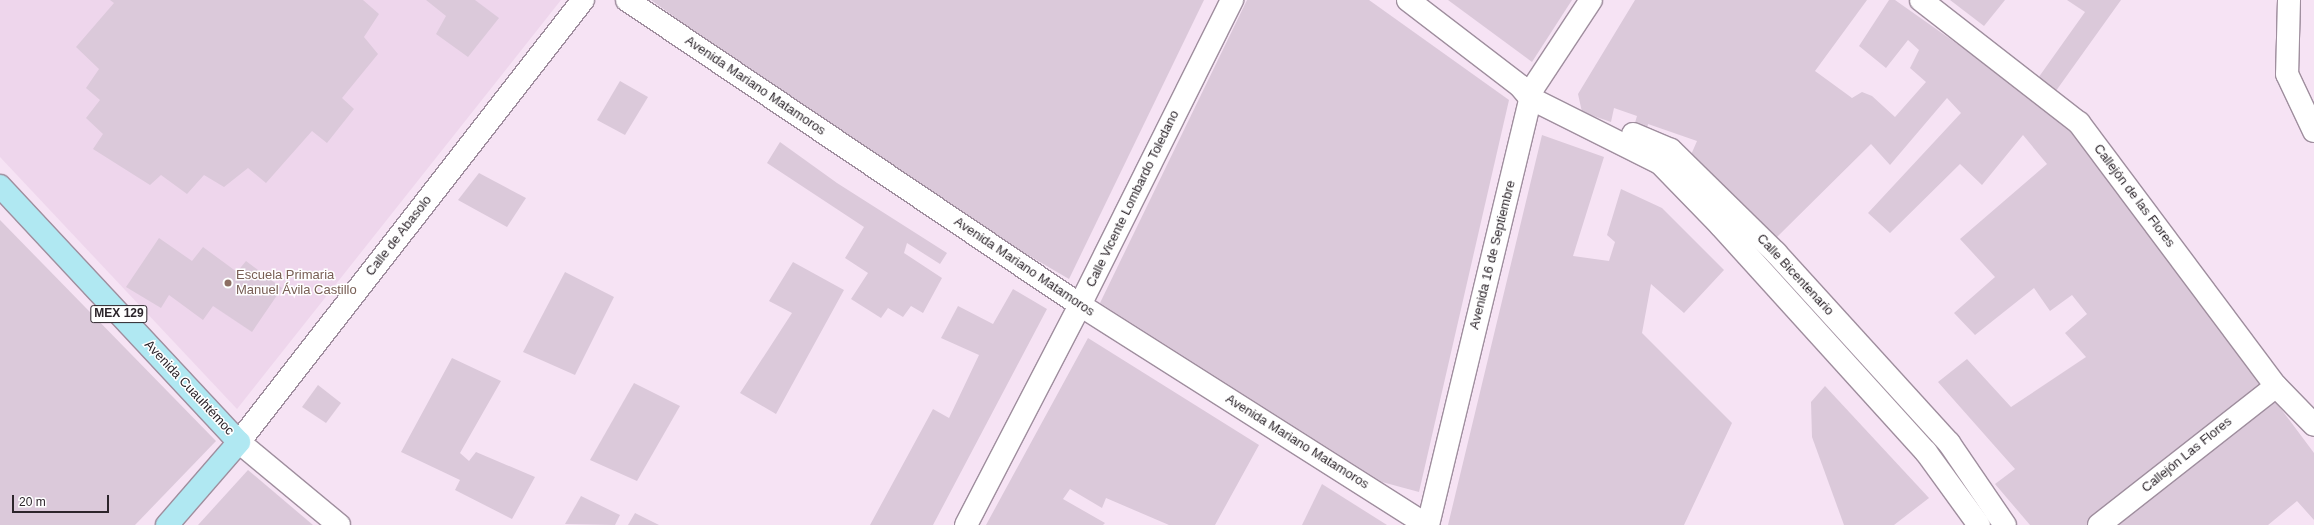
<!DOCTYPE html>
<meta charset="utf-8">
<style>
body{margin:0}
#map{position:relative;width:2314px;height:525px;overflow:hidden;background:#f6e3f4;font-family:Arial,sans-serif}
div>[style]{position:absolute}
.built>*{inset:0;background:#eed6ec}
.building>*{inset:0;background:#dbc9da}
.roads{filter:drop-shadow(1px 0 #9f8e9e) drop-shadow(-1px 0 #9f8e9e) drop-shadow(0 1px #9f8e9e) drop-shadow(0 -1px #9f8e9e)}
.minor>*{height:22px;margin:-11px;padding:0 11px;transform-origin:11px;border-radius:11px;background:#fff}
.major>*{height:22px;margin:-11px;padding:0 11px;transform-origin:11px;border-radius:11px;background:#b0e8f2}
.dots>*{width:11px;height:11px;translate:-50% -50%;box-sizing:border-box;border:2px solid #fff;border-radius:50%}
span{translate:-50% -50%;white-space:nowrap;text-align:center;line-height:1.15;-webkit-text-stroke:3px #fff;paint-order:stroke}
.shield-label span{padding:1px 3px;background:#fff;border:1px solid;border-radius:3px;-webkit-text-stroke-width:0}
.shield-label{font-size:12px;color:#2c252b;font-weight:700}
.street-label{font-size:13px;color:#2c252b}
.education-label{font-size:13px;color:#785e54}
.left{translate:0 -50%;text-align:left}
.scale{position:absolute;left:12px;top:495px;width:97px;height:18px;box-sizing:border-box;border:2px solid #2c252b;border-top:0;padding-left:5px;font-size:12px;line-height:14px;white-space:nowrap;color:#2c252b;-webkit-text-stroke:3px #fff;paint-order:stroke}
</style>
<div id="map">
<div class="built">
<i style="clip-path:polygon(0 0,561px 0,237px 409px,0 157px)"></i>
</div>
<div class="building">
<i style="clip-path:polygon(110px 0,363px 0,379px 14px,364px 37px,378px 54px,342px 98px,354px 109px,327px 143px,312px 131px,266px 183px,248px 168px,224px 187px,204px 175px,187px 194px,161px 175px,150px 185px,93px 149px,103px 134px,86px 118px,100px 100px,86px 88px,99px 69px,76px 47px,114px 3px)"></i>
<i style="clip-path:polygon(426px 0,475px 0,499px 18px,468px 57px,436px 34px,446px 16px)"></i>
<i style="clip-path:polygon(651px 0,1204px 0,1069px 279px,905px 183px)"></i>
<i style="clip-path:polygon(1247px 0,1369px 0,1509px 100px,1419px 492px,1382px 482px,1100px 303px)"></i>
<i style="clip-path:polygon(1448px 0,1572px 0,1532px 62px)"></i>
<i style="clip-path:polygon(1635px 0,1867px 0,1815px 71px,1852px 98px,1862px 92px,1872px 96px,1895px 117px,1926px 82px,1910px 68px,1919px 50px,1908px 40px,1886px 68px,1859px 46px,1889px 0,1895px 0,1990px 67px,2076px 135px,2314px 453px,2314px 520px,2297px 501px,2268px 525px,2030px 525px,1995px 484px,2015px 469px,1938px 382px,1967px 359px,2011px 407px,2086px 357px,2065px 333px,2087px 314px,2072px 295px,2050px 311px,2034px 288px,1975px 335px,1954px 313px,1995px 277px,1960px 239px,2047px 164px,2023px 135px,1982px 185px,1960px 164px,1890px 233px,1868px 213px,1961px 113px,1947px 98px,1890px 165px,1871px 144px,1774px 240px,1687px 164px,1697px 141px,1648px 124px,1645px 139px,1632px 133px,1637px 116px,1614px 108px,1611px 122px,1582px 112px,1578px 94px)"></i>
<i style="clip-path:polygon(1950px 0,2005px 0,1984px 26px)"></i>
<i style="clip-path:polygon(2067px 0,2121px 0,2053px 95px,2036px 81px,2085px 12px)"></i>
<i style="clip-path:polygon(620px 81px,648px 97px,625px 135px,597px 120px)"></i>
<i style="clip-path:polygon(1542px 135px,1604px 157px,1573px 256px,1609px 261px,1615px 242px,1607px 235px,1621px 189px,1662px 208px,1724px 270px,1684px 313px,1651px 284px,1642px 333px,1732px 423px,1684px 525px,1448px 525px)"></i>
<i style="clip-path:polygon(780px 142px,837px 183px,947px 253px,940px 264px,907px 243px,904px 253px,942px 278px,923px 313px,911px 306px,903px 317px,888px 308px,881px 318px,851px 299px,868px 273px,845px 258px,864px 227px,767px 163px)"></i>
<i style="clip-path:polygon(479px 173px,526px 198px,507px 227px,458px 200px)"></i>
<i style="clip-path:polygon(0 220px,216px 441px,135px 525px,0 525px)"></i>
<i style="clip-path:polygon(159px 238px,192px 261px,203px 247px,237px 272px,246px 261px,282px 288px,252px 332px,213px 306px,203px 320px,169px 295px,161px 308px,126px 287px)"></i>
<i style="clip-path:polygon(793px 262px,844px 290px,776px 414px,740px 393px,792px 313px,769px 301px)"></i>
<i style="clip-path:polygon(565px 272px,614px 297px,575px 375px,523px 352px)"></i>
<i style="clip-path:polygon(1013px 289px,1047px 309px,933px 525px,870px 525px,933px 409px,949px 418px,979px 355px,941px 338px,958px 306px,993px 324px)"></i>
<i style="clip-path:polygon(1088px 338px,1259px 445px,1215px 525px,1169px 525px,1106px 498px,1102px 508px,1070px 489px,1063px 499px,1105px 523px,1103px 525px,986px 525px)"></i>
<i style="clip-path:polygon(452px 358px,501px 381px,460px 453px,469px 461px,476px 452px,535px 477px,512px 519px,455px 490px,460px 480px,401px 452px)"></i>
<i style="clip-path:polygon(634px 383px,680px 406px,637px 481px,590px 460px)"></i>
<i style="clip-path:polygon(318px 385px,341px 403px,326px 423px,302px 407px)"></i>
<i style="clip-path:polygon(1825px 386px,1929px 498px,1894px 525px,1844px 525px,1812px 437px,1811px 402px)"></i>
<i style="clip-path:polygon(248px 470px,313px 525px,198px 525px)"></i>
<i style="clip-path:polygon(1322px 484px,1387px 525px,1302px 525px)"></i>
<i style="clip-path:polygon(581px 496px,620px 515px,615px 525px,565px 524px)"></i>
<i style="clip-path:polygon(635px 513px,659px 525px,628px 525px)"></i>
</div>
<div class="roads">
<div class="minor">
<i style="left:627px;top:0;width:546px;rotate:33.95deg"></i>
<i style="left:1080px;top:305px;width:411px;rotate:32.4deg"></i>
<i style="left:1408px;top:0;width:141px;rotate:37.5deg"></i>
<i style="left:1520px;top:86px;width:16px;rotate:50deg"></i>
<i style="left:1530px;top:98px;width:145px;rotate:26.6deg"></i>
<i style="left:1660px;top:163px;width:88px;rotate:45.9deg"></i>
<i style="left:1721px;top:226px;width:305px;rotate:47.8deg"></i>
<i style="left:1926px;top:452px;width:90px;rotate:54deg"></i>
<i style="left:1921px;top:0;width:200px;rotate:37.9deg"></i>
<i style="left:2079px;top:123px;width:329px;rotate:53.2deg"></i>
<i style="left:2276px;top:386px;width:54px;rotate:45.7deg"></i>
<i style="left:2289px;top:0;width:74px;rotate:91.5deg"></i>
<i style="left:2287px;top:74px;width:63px;rotate:64.7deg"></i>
<i style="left:1633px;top:134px;width:41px;rotate:22.8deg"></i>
<i style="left:1671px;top:150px;width:147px;rotate:44.4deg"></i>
<i style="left:1776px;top:253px;width:257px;rotate:47.7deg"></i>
<i style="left:1949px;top:443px;width:99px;rotate:55.7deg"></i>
<i style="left:339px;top:525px;width:130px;rotate:-140.3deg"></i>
<i style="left:239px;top:442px;width:560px;rotate:-52.11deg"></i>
<i style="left:966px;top:525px;width:248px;rotate:-62.6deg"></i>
<i style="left:1080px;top:305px;width:341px;rotate:-63.5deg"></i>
<i style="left:1428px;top:525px;width:449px;rotate:-76.5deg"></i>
<i style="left:1533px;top:88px;width:105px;rotate:-56.6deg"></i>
<i style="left:2099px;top:525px;width:225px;rotate:-38.1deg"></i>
</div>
<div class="major">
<i style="left:0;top:186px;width:350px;rotate:47deg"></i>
<i style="left:239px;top:442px;width:110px;rotate:130.9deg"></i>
</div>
</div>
<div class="dots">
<i style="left:228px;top:283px;background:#8d6e63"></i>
</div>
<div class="shield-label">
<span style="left:119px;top:314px">MEX 129</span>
</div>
<div class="street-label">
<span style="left:755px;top:86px;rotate:34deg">Avenida Mariano Matamoros</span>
<span style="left:2134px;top:196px;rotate:53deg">Callejón de las Flores</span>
<span style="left:1133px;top:199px;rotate:-64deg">Calle Vicente Lombardo Toledano</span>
<span style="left:399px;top:236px;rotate:-52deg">Calle de Abasolo</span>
<span style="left:1493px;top:255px;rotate:-76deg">Avenida 16 de Septiembre</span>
<span style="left:1024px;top:267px;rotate:34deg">Avenida Mariano Matamoros</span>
<span style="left:1795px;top:275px;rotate:47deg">Calle Bicentenario</span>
<span style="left:189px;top:388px;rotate:47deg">Avenida Cuauhtémoc</span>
<span style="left:1297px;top:442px;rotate:32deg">Avenida Mariano Matamoros</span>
<span style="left:2187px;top:455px;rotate:-39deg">Callejón Las Flores</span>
</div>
<div class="education-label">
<span class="left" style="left:236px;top:283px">Escuela Primaria<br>Manuel Ávila Castillo</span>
</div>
<div class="scale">20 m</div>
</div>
